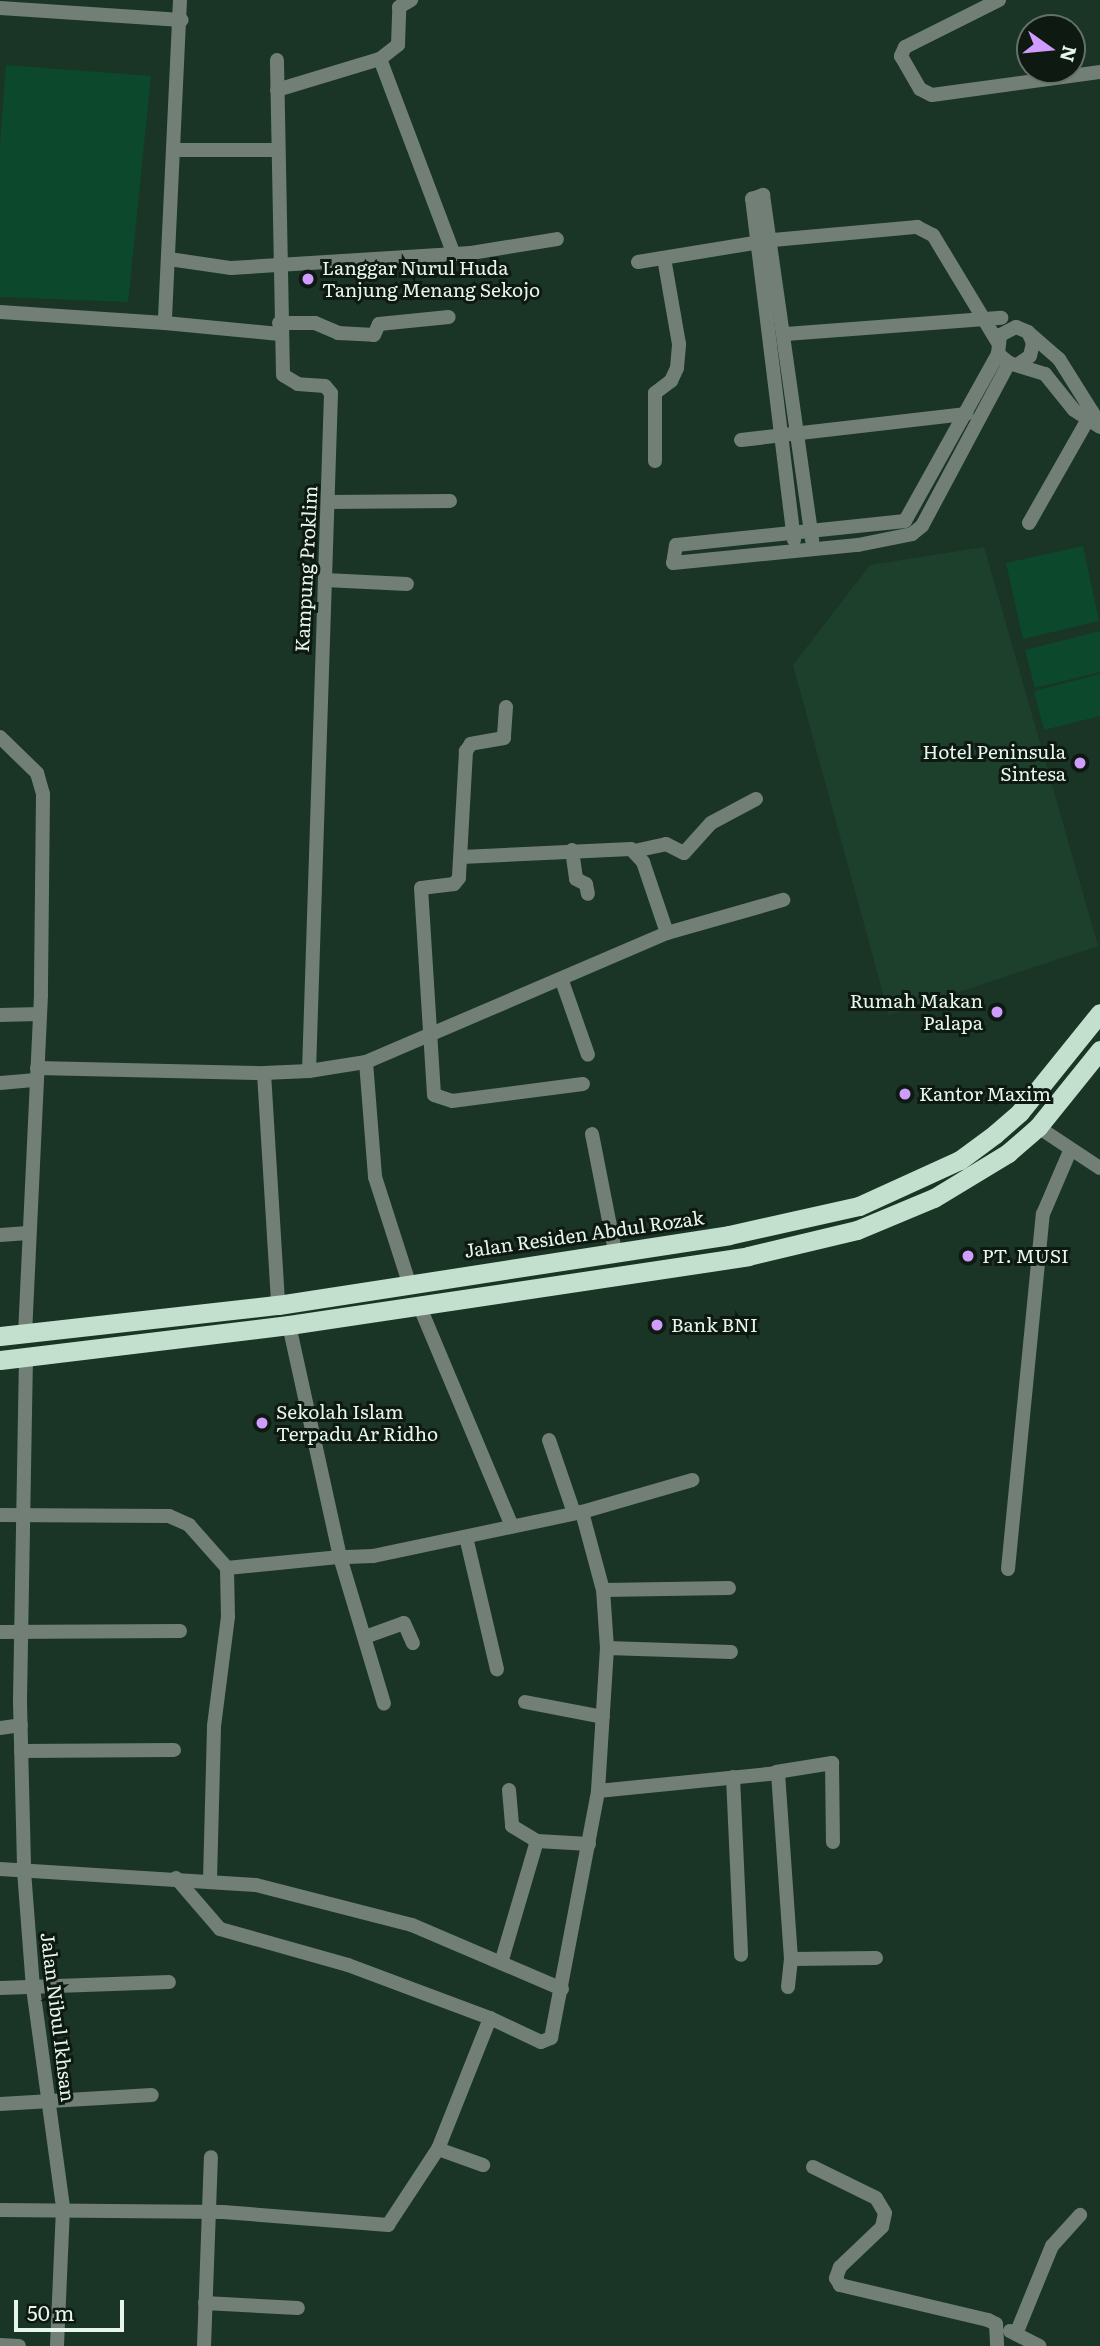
<!DOCTYPE html>
<style>
body{margin:0}
#map{position:relative;width:1100px;height:2346px;overflow:hidden;background:#1a3525;font-family:Literata,serif}
div>[style]{position:absolute}
.built>*{inset:0;background:#1d402d}
.green>*{inset:0;background:#0c482c}
.minor>*{height:14px;margin:-7px;padding:0 7px;transform-origin:7px;border-radius:7px;background:#727f76}
.tertiary>*{height:14px;margin:-7px;padding:0 7px;transform-origin:7px;border-radius:7px;background:#727f76}
.trunk>*{height:19px;margin:-9.5px;padding:0 9.5px;transform-origin:9.5px;border-radius:9.5px;background:#c2e0cd}
.dots>*{width:19px;height:19px;translate:-50% -50%;box-sizing:border-box;border:4px solid #0e1912;border-radius:50%}
span{translate:-50% -50%;white-space:nowrap;text-align:center;line-height:1.15;-webkit-text-stroke:6px #0e1912;paint-order:stroke}
.poi-label{font-size:19px;color:#e6f6ec}
.left{translate:0 -50%;text-align:left}
.right{translate:-100% -50%;text-align:right}
.street-label{font-size:19px;color:#e6f6ec}
.north{position:absolute;left:1016px;top:14px;width:70px;height:70px;box-sizing:border-box;background:#0e1912;border:2px solid #647169;border-radius:50%;rotate:105deg;font-size:19px;font-weight:700;line-height:28px;text-align:center;color:#e6f6ec}
.north::after{content:'';display:block;margin:auto;width:24px;height:32px;background:#d09dff;clip-path:polygon(50% 0,100% 100%,50% 72%,0 100%)}
.scale{position:absolute;left:14px;top:2300px;width:110px;height:32px;box-sizing:border-box;border:4px solid #e6f6ec;border-top:0;padding-left:9px;font-size:21px;line-height:24px;white-space:nowrap;color:#e6f6ec;-webkit-text-stroke:5px #0e1912;paint-order:stroke}
</style>
<div id="map">
<div class="built">
<i style="clip-path:polygon(984px 547px,1098px 946px,889px 1015px,793px 665px,870px 565px)"></i>
</div>
<div class="green">
<i style="clip-path:polygon(6px 65px,151px 76px,128px 302px,0 297px,0 144px)"></i>
<i style="clip-path:polygon(1083px 546px,1099px 621px,1023px 639px,1006px 563px)"></i>
<i style="clip-path:polygon(1100px 631px,1100px 672px,1035px 688px,1025px 650px)"></i>
<i style="clip-path:polygon(1100px 674px,1100px 716px,1044px 730px,1034px 691px)"></i>
</div>
<div class="minor">
<i style="left:180px;top:0;width:323px;rotate:92.7deg"></i>
<i style="left:165px;top:323px;width:115px;rotate:5.5deg"></i>
<i style="left:999px;top:0;width:105px;rotate:153.4deg"></i>
<i style="left:905px;top:47px;width:10px;rotate:114deg"></i>
<i style="left:901px;top:56px;width:38px;rotate:60deg"></i>
<i style="left:920px;top:89px;width:13px;rotate:27deg"></i>
<i style="left:932px;top:95px;width:170px;rotate:-7.8deg"></i>
<i style="left:0;top:8px;width:182px;rotate:3.8deg"></i>
<i style="left:380px;top:59px;width:206px;rotate:69.3deg"></i>
<i style="left:277px;top:90px;width:108px;rotate:-16.8deg"></i>
<i style="left:380px;top:59px;width:23px;rotate:-38deg"></i>
<i style="left:398px;top:45px;width:38px;rotate:-88deg"></i>
<i style="left:399px;top:7px;width:14px;rotate:-30deg"></i>
<i style="left:175px;top:150px;width:102px"></i>
<i style="left:169px;top:259px;width:63px;rotate:8.3deg"></i>
<i style="left:231px;top:268px;width:240px;rotate:-3.6deg"></i>
<i style="left:471px;top:253px;width:87px;rotate:-9.2deg"></i>
<i style="left:638px;top:262px;width:137px;rotate:-9.3deg"></i>
<i style="left:773px;top:240px;width:145px;rotate:-5.2deg"></i>
<i style="left:917px;top:227px;width:18px;rotate:27deg"></i>
<i style="left:933px;top:235px;width:124px;rotate:58.9deg"></i>
<i style="left:0;top:312px;width:165px;rotate:3.8deg"></i>
<i style="left:279px;top:323px;width:36px"></i>
<i style="left:315px;top:323px;width:25px;rotate:23deg"></i>
<i style="left:338px;top:333px;width:36px;rotate:3deg"></i>
<i style="left:374px;top:335px;width:12px;rotate:-66deg"></i>
<i style="left:379px;top:324px;width:70px;rotate:-5.7deg"></i>
<i style="left:1029px;top:333px;width:40px;rotate:41deg"></i>
<i style="left:1059px;top:359px;width:70px;rotate:57.9deg"></i>
<i style="left:786px;top:334px;width:216px;rotate:-4.3deg"></i>
<i style="left:998px;top:354px;width:191px;rotate:119.1deg"></i>
<i style="left:905px;top:521px;width:230px;rotate:174deg"></i>
<i style="left:676px;top:545px;width:18px;rotate:99deg"></i>
<i style="left:673px;top:563px;width:186px;rotate:-5.6deg"></i>
<i style="left:858px;top:545px;width:55px;rotate:-11.5deg"></i>
<i style="left:912px;top:534px;width:13px;rotate:-39deg"></i>
<i style="left:922px;top:526px;width:185px;rotate:-61.9deg"></i>
<i style="left:1020px;top:363px;width:12px;rotate:-35deg"></i>
<i style="left:1030px;top:356px;width:13px;rotate:-77deg"></i>
<i style="left:1033px;top:343px;width:12px;rotate:-114deg"></i>
<i style="left:1028px;top:332px;width:13px;rotate:-157deg"></i>
<i style="left:1016px;top:327px;width:18px;rotate:153deg"></i>
<i style="left:1000px;top:335px;width:19px;rotate:96deg"></i>
<i style="left:998px;top:354px;width:14px;rotate:39deg"></i>
<i style="left:1009px;top:363px;width:38px;rotate:17deg"></i>
<i style="left:1045px;top:374px;width:46px;rotate:51.1deg"></i>
<i style="left:1074px;top:410px;width:31px;rotate:33deg"></i>
<i style="left:741px;top:440px;width:227px;rotate:-6.6deg"></i>
<i style="left:655px;top:461px;width:68px;rotate:-90deg"></i>
<i style="left:655px;top:393px;width:20px;rotate:-37deg"></i>
<i style="left:671px;top:381px;width:14px;rotate:-65deg"></i>
<i style="left:677px;top:368px;width:24px;rotate:-85deg"></i>
<i style="left:679px;top:344px;width:87px;rotate:-99.9deg"></i>
<i style="left:329px;top:502px;width:121px;rotate:-0.5deg"></i>
<i style="left:1029px;top:523px;width:128px;rotate:-60.4deg"></i>
<i style="left:794px;top:540px;width:344px;rotate:-97deg"></i>
<i style="left:752px;top:199px;width:12px;rotate:-20deg"></i>
<i style="left:763px;top:195px;width:349px;rotate:81.9deg"></i>
<i style="left:325px;top:580px;width:82px;rotate:2.8deg"></i>
<i style="left:506px;top:707px;width:31px;rotate:94deg"></i>
<i style="left:504px;top:738px;width:34px;rotate:170deg"></i>
<i style="left:471px;top:744px;width:9px;rotate:126deg"></i>
<i style="left:466px;top:751px;width:127px;rotate:93.2deg"></i>
<i style="left:459px;top:878px;width:8px;rotate:130deg"></i>
<i style="left:454px;top:884px;width:33px;rotate:173deg"></i>
<i style="left:421px;top:888px;width:207px;rotate:86.4deg"></i>
<i style="left:434px;top:1095px;width:19px;rotate:18deg"></i>
<i style="left:452px;top:1101px;width:132px;rotate:-7.4deg"></i>
<i style="left:572px;top:850px;width:29px;rotate:82deg"></i>
<i style="left:576px;top:879px;width:11px;rotate:27deg"></i>
<i style="left:586px;top:884px;width:10px;rotate:79deg"></i>
<i style="left:634px;top:851px;width:33px;rotate:-12deg"></i>
<i style="left:666px;top:844px;width:20px;rotate:27deg"></i>
<i style="left:684px;top:853px;width:40px;rotate:-48deg"></i>
<i style="left:711px;top:823px;width:51px;rotate:-28.1deg"></i>
<i style="left:461px;top:857px;width:170px;rotate:-2.7deg"></i>
<i style="left:631px;top:849px;width:18px;rotate:47deg"></i>
<i style="left:643px;top:862px;width:75px;rotate:71.3deg"></i>
<i style="left:562px;top:981px;width:78px;rotate:70.6deg"></i>
<i style="left:0;top:1015px;width:40px;rotate:-1.4deg"></i>
<i style="left:366px;top:1062px;width:115px;rotate:85.5deg"></i>
<i style="left:375px;top:1177px;width:111px;rotate:72.2deg"></i>
<i style="left:37px;top:1068px;width:227px;rotate:1.3deg"></i>
<i style="left:264px;top:1073px;width:232px;rotate:86.5deg"></i>
<i style="left:309px;top:1071px;width:58px;rotate:-9deg"></i>
<i style="left:366px;top:1062px;width:327px;rotate:-23.2deg"></i>
<i style="left:667px;top:933px;width:121px;rotate:-15.9deg"></i>
<i style="left:264px;top:1073px;width:45px;rotate:-2.5deg"></i>
<i style="left:309px;top:1071px;width:678px;rotate:-88.14deg"></i>
<i style="left:331px;top:393px;width:9px;rotate:-131deg"></i>
<i style="left:325px;top:386px;width:27px;rotate:-176deg"></i>
<i style="left:298px;top:384px;width:17px;rotate:-149deg"></i>
<i style="left:283px;top:375px;width:315px;rotate:-91.1deg"></i>
<i style="left:0;top:1083px;width:36px;rotate:-5deg"></i>
<i style="left:592px;top:1134px;width:119px;rotate:78.9deg"></i>
<i style="left:0;top:1235px;width:28px;rotate:-4deg"></i>
<i style="left:419px;top:1305px;width:238px;rotate:67.2deg"></i>
<i style="left:549px;top:1440px;width:77px;rotate:71.1deg"></i>
<i style="left:582px;top:1512px;width:115px;rotate:-16.2deg"></i>
<i style="left:0;top:1515px;width:169px;rotate:0.3deg"></i>
<i style="left:169px;top:1516px;width:22px;rotate:24deg"></i>
<i style="left:189px;top:1525px;width:57px;rotate:48.5deg"></i>
<i style="left:466px;top:1537px;width:136px;rotate:76.8deg"></i>
<i style="left:1008px;top:1569px;width:357px;rotate:-84.4deg"></i>
<i style="left:1043px;top:1214px;width:69px;rotate:-66.8deg"></i>
<i style="left:603px;top:1590px;width:126px;rotate:-0.9deg"></i>
<i style="left:0;top:1632px;width:180px;rotate:-0.3deg"></i>
<i style="left:365px;top:1637px;width:41px;rotate:-19.7deg"></i>
<i style="left:404px;top:1623px;width:22px;rotate:66deg"></i>
<i style="left:607px;top:1648px;width:124px;rotate:1.8deg"></i>
<i style="left:525px;top:1702px;width:79px;rotate:10.9deg"></i>
<i style="left:0;top:1728px;width:21px;rotate:-8deg"></i>
<i style="left:21px;top:1751px;width:153px;rotate:-0.4deg"></i>
<i style="left:776px;top:1772px;width:57px;rotate:-9.1deg"></i>
<i style="left:832px;top:1763px;width:79px;rotate:89.3deg"></i>
<i style="left:733px;top:1777px;width:178px;rotate:87.4deg"></i>
<i style="left:509px;top:1790px;width:36px;rotate:85deg"></i>
<i style="left:512px;top:1826px;width:29px;rotate:31deg"></i>
<i style="left:598px;top:1791px;width:181px;rotate:-5.7deg"></i>
<i style="left:778px;top:1773px;width:186px;rotate:86deg"></i>
<i style="left:791px;top:1959px;width:85px;rotate:-0.7deg"></i>
<i style="left:0;top:1869px;width:256px;rotate:3.6deg"></i>
<i style="left:256px;top:1885px;width:161px;rotate:14.4deg"></i>
<i style="left:412px;top:1925px;width:163px;rotate:23.1deg"></i>
<i style="left:176px;top:1878px;width:67px;rotate:49.2deg"></i>
<i style="left:220px;top:1929px;width:133px;rotate:15.7deg"></i>
<i style="left:348px;top:1965px;width:152px;rotate:20.5deg"></i>
<i style="left:490px;top:2018px;width:56px;rotate:25.2deg"></i>
<i style="left:541px;top:2042px;width:11px;rotate:-22deg"></i>
<i style="left:551px;top:2038px;width:251px;rotate:-79.2deg"></i>
<i style="left:598px;top:1791px;width:143px;rotate:-86.4deg"></i>
<i style="left:607px;top:1648px;width:58px;rotate:-93.9deg"></i>
<i style="left:603px;top:1590px;width:81px;rotate:-105.1deg"></i>
<i style="left:582px;top:1512px;width:214px;rotate:168.1deg"></i>
<i style="left:373px;top:1556px;width:33px;rotate:178deg"></i>
<i style="left:340px;top:1557px;width:238px;rotate:-102.4deg"></i>
<i style="left:210px;top:1880px;width:154px;rotate:-88.5deg"></i>
<i style="left:214px;top:1726px;width:110px;rotate:-82.7deg"></i>
<i style="left:228px;top:1617px;width:49px;rotate:-91.2deg"></i>
<i style="left:227px;top:1568px;width:114px;rotate:-5.6deg"></i>
<i style="left:340px;top:1557px;width:153px;rotate:73.3deg"></i>
<i style="left:501px;top:1963px;width:127px;rotate:-73.6deg"></i>
<i style="left:537px;top:1841px;width:52px;rotate:3.3deg"></i>
<i style="left:788px;top:1987px;width:28px;rotate:-84deg"></i>
<i style="left:0;top:1988px;width:169px;rotate:-2deg"></i>
<i style="left:0;top:2104px;width:152px;rotate:-3.4deg"></i>
<i style="left:438px;top:2149px;width:48px;rotate:19.6deg"></i>
<i style="left:813px;top:2167px;width:70px;rotate:26.2deg"></i>
<i style="left:876px;top:2198px;width:17px;rotate:59deg"></i>
<i style="left:885px;top:2213px;width:14px;rotate:102deg"></i>
<i style="left:882px;top:2227px;width:58px;rotate:136.4deg"></i>
<i style="left:840px;top:2267px;width:12px;rotate:110deg"></i>
<i style="left:836px;top:2278px;width:8px;rotate:60deg"></i>
<i style="left:840px;top:2285px;width:152px;rotate:13.3deg"></i>
<i style="left:988px;top:2320px;width:9px;rotate:27deg"></i>
<i style="left:996px;top:2324px;width:22px;rotate:87deg"></i>
<i style="left:0;top:2210px;width:223px;rotate:0.5deg"></i>
<i style="left:223px;top:2212px;width:166px;rotate:4.5deg"></i>
<i style="left:388px;top:2225px;width:91px;rotate:-56.7deg"></i>
<i style="left:438px;top:2149px;width:141px;rotate:-68.3deg"></i>
<i style="left:205px;top:2303px;width:93px;rotate:3.1deg"></i>
<i style="left:1010px;top:2331px;width:33px;rotate:27deg"></i>
<i style="left:1016px;top:2334px;width:95px;rotate:-67.8deg"></i>
<i style="left:1052px;top:2246px;width:42px;rotate:-47.9deg"></i>
<i style="left:0;top:2345px;width:19px;rotate:3deg"></i>
<i style="left:204px;top:2346px;width:189px;rotate:-87.9deg"></i>
</div>
<div class="tertiary">
<i style="left:0;top:737px;width:52px;rotate:44.2deg"></i>
<i style="left:37px;top:773px;width:22px;rotate:74deg"></i>
<i style="left:43px;top:794px;width:201px;rotate:90.6deg"></i>
<i style="left:41px;top:995px;width:337px;rotate:92.7deg"></i>
<i style="left:1038px;top:1127px;width:74px;rotate:33.5deg"></i>
<i style="left:26px;top:1356px;width:346px;rotate:91deg"></i>
<i style="left:20px;top:1702px;width:169px;rotate:88.6deg"></i>
<i style="left:24px;top:1871px;width:117px;rotate:85.6deg"></i>
<i style="left:33px;top:1988px;width:222px;rotate:82.2deg"></i>
<i style="left:63px;top:2208px;width:138px;rotate:92.5deg"></i>
</div>
<div class="trunk">
<i style="left:0;top:1336px;width:280px;rotate:-6.4deg"></i>
<i style="left:278px;top:1305px;width:456px;rotate:-8.8deg"></i>
<i style="left:729px;top:1235px;width:133px;rotate:-12.6deg"></i>
<i style="left:859px;top:1206px;width:111px;rotate:-24.5deg"></i>
<i style="left:960px;top:1160px;width:44px;rotate:-36.6deg"></i>
<i style="left:995px;top:1134px;width:33px;rotate:-41deg"></i>
<i style="left:1020px;top:1112px;width:127px;rotate:-51.1deg"></i>
<i style="left:0;top:1360px;width:291px;rotate:-6.9deg"></i>
<i style="left:289px;top:1325px;width:464px;rotate:-8.5deg"></i>
<i style="left:748px;top:1256px;width:112px;rotate:-13.4deg"></i>
<i style="left:857px;top:1230px;width:83px;rotate:-22.6deg"></i>
<i style="left:934px;top:1198px;width:87px;rotate:-31.3deg"></i>
<i style="left:1008px;top:1153px;width:40px;rotate:-41deg"></i>
<i style="left:1038px;top:1127px;width:99px;rotate:-51.2deg"></i>
</div>
<div class="dots">
<i style="left:308px;top:279px;background:#d09dff"></i>
<i style="left:1080px;top:763px;background:#d09dff"></i>
<i style="left:997px;top:1012px;background:#d09dff"></i>
<i style="left:905px;top:1094px;background:#d09dff"></i>
<i style="left:968px;top:1256px;background:#d09dff"></i>
<i style="left:657px;top:1325px;background:#d09dff"></i>
<i style="left:262px;top:1423px;background:#d09dff"></i>
</div>
<div class="poi-label">
<span class="left" style="left:322px;top:279px">Langgar Nurul Huda<br>Tanjung Menang Sekojo</span>
<span class="right" style="left:1066px;top:763px">Hotel Peninsula<br>Sintesa</span>
<span class="right" style="left:983px;top:1012px">Rumah Makan<br>Palapa</span>
<span class="left" style="left:919px;top:1094px">Kantor Maxim</span>
<span class="left" style="left:982px;top:1256px">PT. MUSI</span>
<span class="left" style="left:671px;top:1325px">Bank BNI</span>
<span class="left" style="left:276px;top:1423px">Sekolah Islam<br>Terpadu Ar Ridho</span>
</div>
<div class="street-label">
<span style="left:306px;top:569px;rotate:-87deg">Kampung Proklim</span>
<span style="left:584px;top:1234px;rotate:-8deg">Jalan Residen Abdul Rozak</span>
<span style="left:58px;top:2017px;rotate:83deg">Jalan Nibul Ikhsan</span>
</div>
<div class="north">N</div>
<div class="scale">50 m</div>
</div>
